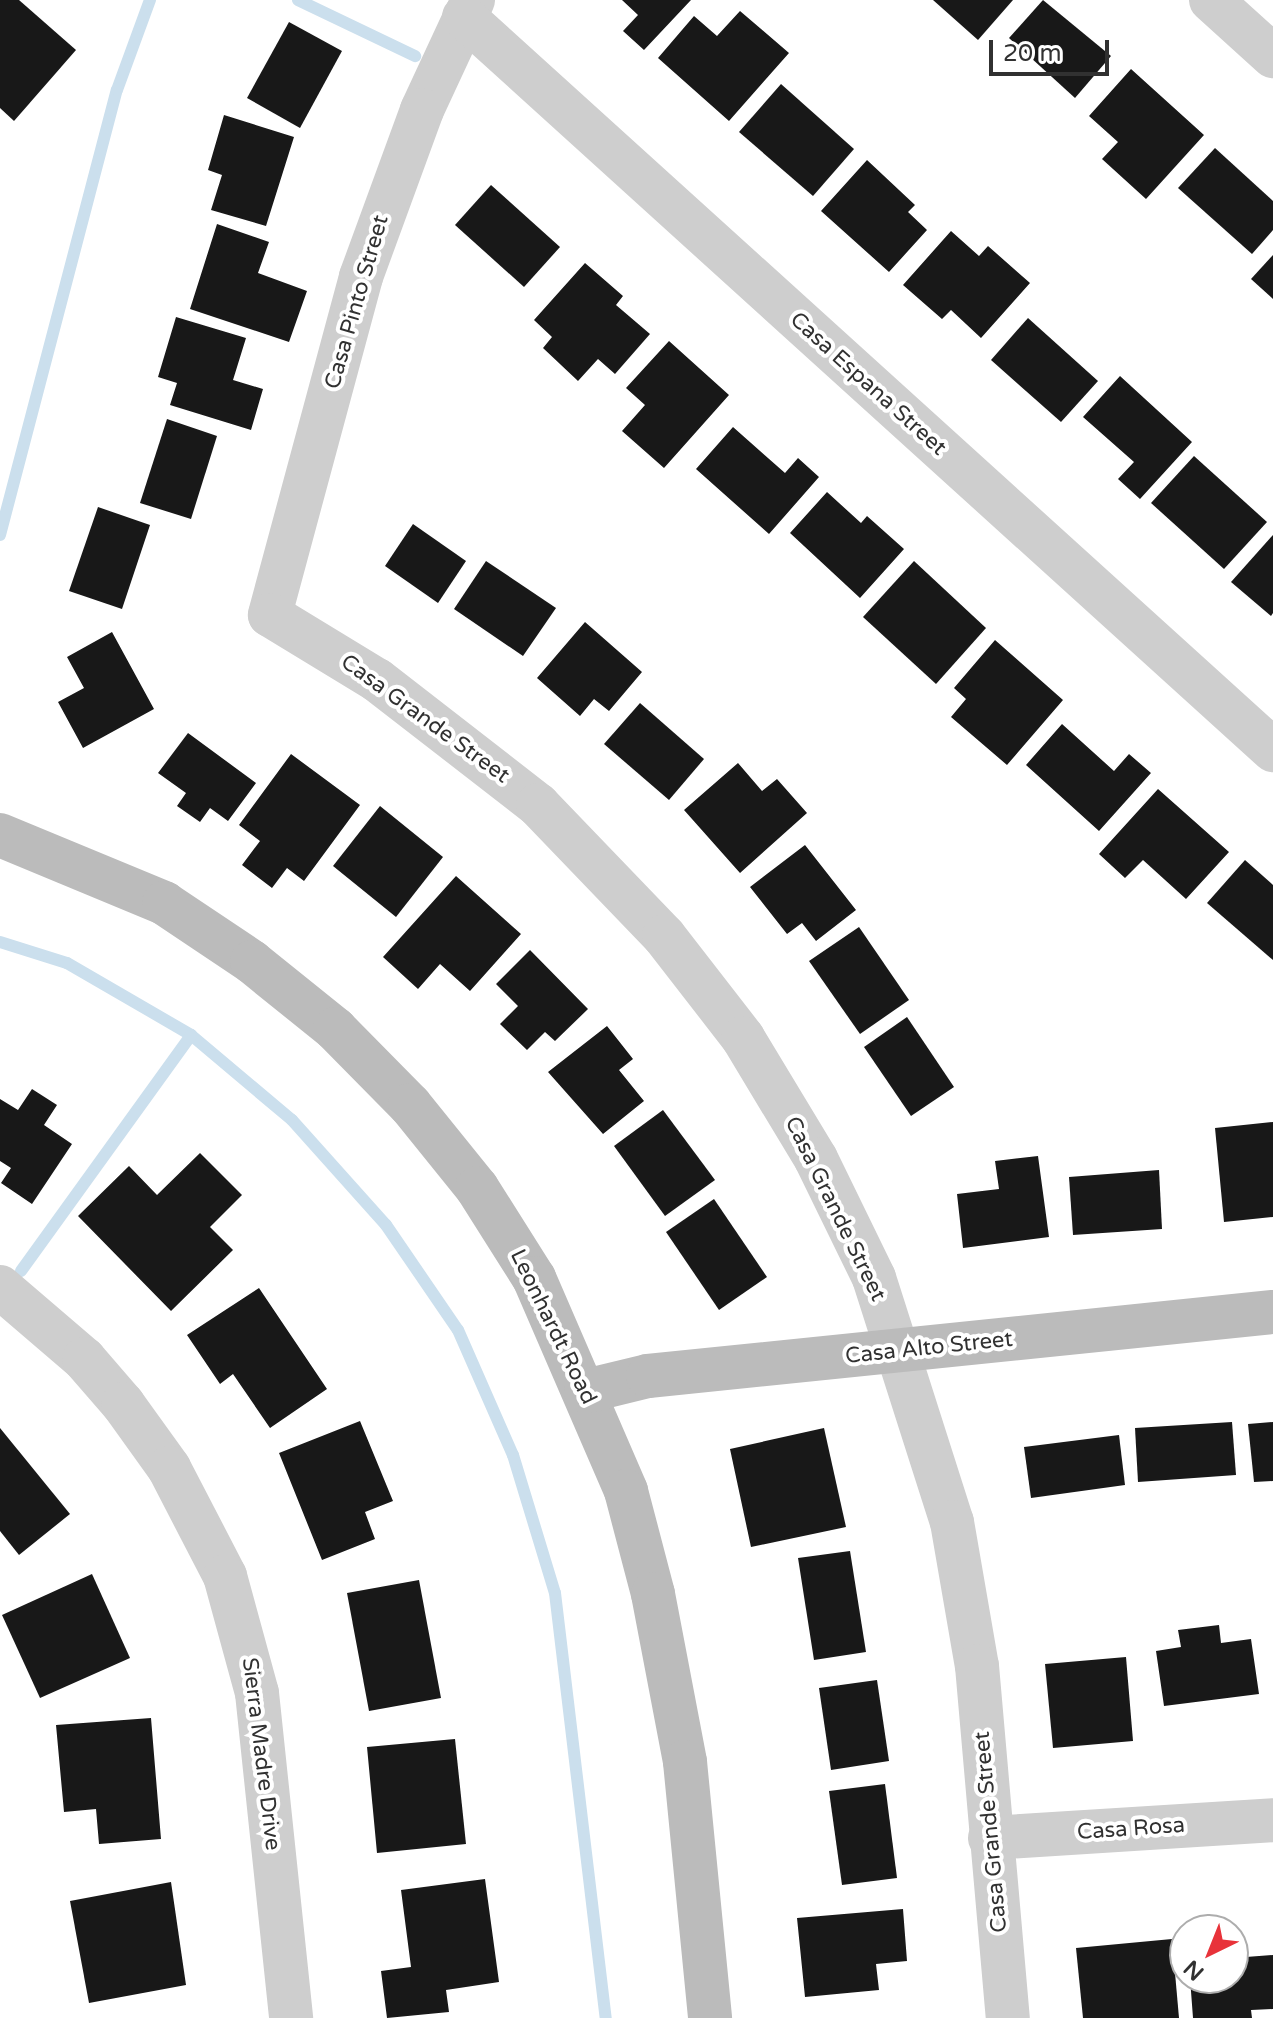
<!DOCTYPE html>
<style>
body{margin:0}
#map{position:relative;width:1273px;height:2018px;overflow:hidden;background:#fff;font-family:"Varela Round",sans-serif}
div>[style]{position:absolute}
.stream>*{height:12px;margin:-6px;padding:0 6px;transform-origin:6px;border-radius:6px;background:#cbdfed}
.building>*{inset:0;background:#181818}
.street>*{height:44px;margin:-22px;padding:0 22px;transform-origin:22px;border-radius:22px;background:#cecece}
.secondary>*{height:44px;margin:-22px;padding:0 22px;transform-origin:22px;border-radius:22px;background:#bbb}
span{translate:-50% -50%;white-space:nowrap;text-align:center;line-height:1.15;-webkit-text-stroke:8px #fff;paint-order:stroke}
.street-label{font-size:22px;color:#313131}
.north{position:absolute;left:1169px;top:1914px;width:80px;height:80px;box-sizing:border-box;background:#fff;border:2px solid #adadad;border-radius:50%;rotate:223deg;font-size:22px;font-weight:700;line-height:32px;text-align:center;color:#313131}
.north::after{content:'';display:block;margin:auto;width:28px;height:36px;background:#e8333a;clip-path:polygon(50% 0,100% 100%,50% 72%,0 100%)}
.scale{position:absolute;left:989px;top:40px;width:120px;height:36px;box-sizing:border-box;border:4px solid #313131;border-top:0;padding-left:10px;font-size:24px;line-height:28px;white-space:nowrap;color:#313131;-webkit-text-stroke:6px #fff;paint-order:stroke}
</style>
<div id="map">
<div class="stream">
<i style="left:298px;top:0;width:130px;rotate:25.6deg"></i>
<i style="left:0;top:535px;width:460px;rotate:-75.3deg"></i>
<i style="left:117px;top:90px;width:96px;rotate:-69.9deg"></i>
<i style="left:0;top:942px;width:70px;rotate:17.4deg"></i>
<i style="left:67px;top:963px;width:143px;rotate:30.1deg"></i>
<i style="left:191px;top:1035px;width:132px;rotate:40.1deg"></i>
<i style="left:292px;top:1120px;width:141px;rotate:48.2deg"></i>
<i style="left:386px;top:1225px;width:127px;rotate:55.6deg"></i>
<i style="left:458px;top:1330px;width:137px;rotate:66.3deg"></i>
<i style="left:513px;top:1455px;width:144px;rotate:73.1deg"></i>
<i style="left:555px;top:1593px;width:428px;rotate:83.2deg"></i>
<i style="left:21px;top:1271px;width:291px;rotate:-54.2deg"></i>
</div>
<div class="building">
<i style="clip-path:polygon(0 0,19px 0,76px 50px,14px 121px,0 108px)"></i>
<i style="clip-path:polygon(622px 0,691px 0,644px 50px,623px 31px,638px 15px)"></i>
<i style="clip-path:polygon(933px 0,1013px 0,978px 40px)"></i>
<i style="clip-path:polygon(1043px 0,1111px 56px,1075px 98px,1009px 38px)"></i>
<i style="clip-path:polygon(740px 11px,789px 53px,729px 121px,658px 58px,694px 16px,717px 36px)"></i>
<i style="clip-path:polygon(289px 22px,342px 51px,300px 128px,247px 98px)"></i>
<i style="clip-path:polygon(1131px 69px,1204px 135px,1146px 199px,1102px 159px,1118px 142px,1089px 116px)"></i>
<i style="clip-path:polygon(781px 84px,854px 149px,813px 196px,739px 132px)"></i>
<i style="clip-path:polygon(224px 115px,294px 137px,266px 226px,211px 210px,222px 175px,208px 170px)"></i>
<i style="clip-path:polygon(1215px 148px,1273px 201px,1273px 230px,1252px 254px,1178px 188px)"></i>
<i style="clip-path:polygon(867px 160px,915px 205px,908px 212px,927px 230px,889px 272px,821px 211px)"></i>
<i style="clip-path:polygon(491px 185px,560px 247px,524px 287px,455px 225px)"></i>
<i style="clip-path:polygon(217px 224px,269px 242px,258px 273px,307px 291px,289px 342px,190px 309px)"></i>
<i style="clip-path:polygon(951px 231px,979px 256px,988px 246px,1030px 283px,981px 338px,951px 310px,942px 319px,903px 285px)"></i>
<i style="clip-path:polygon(1273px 255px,1273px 299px,1251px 279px)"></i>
<i style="clip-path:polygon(585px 263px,623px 296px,616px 305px,650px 334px,615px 374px,598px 359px,578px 381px,543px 348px,552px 337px,534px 320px)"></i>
<i style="clip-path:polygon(176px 317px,246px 338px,233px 380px,263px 389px,251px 430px,170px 405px,177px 383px,158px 377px)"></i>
<i style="clip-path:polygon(1028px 318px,1098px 381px,1061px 422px,991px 360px)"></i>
<i style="clip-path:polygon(669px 341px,729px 395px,664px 468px,622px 431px,645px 405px,626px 388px)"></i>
<i style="clip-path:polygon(1120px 376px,1192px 442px,1140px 499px,1118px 479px,1134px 462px,1083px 417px)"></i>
<i style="clip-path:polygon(167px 419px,217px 436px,191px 519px,140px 503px)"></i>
<i style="clip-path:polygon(733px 427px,785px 473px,798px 458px,819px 477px,769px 534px,696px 469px)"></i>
<i style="clip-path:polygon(1194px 456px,1267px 522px,1224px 569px,1151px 503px)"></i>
<i style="clip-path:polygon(827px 492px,861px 523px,867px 516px,904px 549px,860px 598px,790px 533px)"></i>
<i style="clip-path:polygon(98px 507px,150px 525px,122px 609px,69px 591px)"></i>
<i style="clip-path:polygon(413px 524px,466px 561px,438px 603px,385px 566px)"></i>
<i style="clip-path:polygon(1273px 535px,1273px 613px,1271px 616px,1231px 582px)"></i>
<i style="clip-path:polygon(486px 561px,556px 608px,523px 656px,454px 609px)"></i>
<i style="clip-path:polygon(914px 561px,986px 628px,936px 684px,863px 617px)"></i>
<i style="clip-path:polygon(585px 622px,642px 672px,609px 711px,594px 699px,580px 716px,537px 678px)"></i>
<i style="clip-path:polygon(112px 632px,154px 709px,83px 748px,58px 702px,84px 688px,67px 657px)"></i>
<i style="clip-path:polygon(995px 640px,1063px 700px,1007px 765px,951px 717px,966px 699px,954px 688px)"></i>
<i style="clip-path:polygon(640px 703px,704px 759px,669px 800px,604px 744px)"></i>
<i style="clip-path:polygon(1062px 724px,1114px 771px,1129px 754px,1151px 773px,1099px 831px,1026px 765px)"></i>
<i style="clip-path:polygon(188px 733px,256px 783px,228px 821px,210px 808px,200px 822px,177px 806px,186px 793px,158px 773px)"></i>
<i style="clip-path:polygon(291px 754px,360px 805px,304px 881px,287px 868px,272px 888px,242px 865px,260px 841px,239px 825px)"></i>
<i style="clip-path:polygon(738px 763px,762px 791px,777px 779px,807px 813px,740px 873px,684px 810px)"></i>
<i style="clip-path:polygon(1158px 789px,1229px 852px,1186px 899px,1143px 860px,1125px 878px,1099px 854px)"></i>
<i style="clip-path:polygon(380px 806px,443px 857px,396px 917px,333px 866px)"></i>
<i style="clip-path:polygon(805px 845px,856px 910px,816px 941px,802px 923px,787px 934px,750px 887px)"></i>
<i style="clip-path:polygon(1245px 860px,1273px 885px,1273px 960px,1207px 903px)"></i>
<i style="clip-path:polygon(456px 876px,521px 934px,470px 991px,440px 964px,418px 989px,383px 957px)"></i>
<i style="clip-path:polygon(859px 927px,909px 1000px,860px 1034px,809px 961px)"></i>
<i style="clip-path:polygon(530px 950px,588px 1009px,555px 1041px,545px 1032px,527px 1050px,500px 1024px,518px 1006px,496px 984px)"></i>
<i style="clip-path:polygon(907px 1017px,954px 1087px,911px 1116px,864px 1047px)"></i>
<i style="clip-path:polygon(607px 1026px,633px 1059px,619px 1070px,644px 1101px,603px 1134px,548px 1072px)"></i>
<i style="clip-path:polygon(32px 1089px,57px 1105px,44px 1125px,72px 1144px,32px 1204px,1px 1183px,11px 1168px,0 1161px,0 1099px,18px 1110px)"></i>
<i style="clip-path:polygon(663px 1110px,715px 1180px,665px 1216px,614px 1146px)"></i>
<i style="clip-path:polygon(1273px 1122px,1273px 1217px,1224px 1222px,1215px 1128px)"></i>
<i style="clip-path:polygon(200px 1153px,242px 1195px,210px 1227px,233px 1250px,171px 1311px,78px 1216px,129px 1166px,157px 1195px)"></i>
<i style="clip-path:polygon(1038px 1156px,1049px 1237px,963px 1248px,957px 1194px,999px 1189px,995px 1161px)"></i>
<i style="clip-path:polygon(1159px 1170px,1162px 1229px,1073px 1235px,1069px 1177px)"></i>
<i style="clip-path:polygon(714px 1199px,767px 1277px,719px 1310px,666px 1232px)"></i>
<i style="clip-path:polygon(259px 1288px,327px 1389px,270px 1428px,233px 1374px,220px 1384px,187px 1335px)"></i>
<i style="clip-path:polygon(360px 1421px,393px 1501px,365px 1512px,375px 1539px,322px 1560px,279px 1453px)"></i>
<i style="clip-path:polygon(1232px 1422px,1236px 1475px,1138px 1482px,1135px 1428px)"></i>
<i style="clip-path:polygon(1273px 1422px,1273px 1481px,1254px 1482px,1248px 1424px)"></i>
<i style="clip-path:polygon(0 1428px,70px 1514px,19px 1555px,0 1531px)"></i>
<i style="clip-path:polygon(824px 1428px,846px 1527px,751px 1547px,730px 1449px)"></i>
<i style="clip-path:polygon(1119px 1435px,1125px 1485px,1031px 1498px,1024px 1447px)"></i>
<i style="clip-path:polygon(850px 1551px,866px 1652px,814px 1660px,798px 1558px)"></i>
<i style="clip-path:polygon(92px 1574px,130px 1658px,40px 1698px,2px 1615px)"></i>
<i style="clip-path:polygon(419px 1580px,441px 1698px,369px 1711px,347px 1593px)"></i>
<i style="clip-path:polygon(1219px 1625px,1221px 1643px,1251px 1639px,1259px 1694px,1164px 1706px,1156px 1651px,1181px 1647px,1178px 1630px)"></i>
<i style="clip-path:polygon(1126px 1657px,1133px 1741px,1053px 1748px,1045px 1664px)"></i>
<i style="clip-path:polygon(877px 1680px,889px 1761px,831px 1770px,819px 1688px)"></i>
<i style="clip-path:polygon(151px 1718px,161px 1839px,99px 1844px,96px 1809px,64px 1812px,56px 1725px)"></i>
<i style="clip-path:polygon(455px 1739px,466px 1844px,377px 1853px,367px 1747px)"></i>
<i style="clip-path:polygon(885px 1784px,897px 1878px,842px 1885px,829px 1791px)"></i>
<i style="clip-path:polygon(485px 1879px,499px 1982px,446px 1990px,449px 2012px,387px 2018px,381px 1971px,411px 1967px,401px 1890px)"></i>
<i style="clip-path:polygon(171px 1882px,186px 1985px,89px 2003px,70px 1901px)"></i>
<i style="clip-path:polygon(903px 1909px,907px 1961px,876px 1964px,879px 1990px,805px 1997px,797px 1918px)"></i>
<i style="clip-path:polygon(1172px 1939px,1179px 2018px,1083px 2018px,1076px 1948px)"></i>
<i style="clip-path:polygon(1273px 1955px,1273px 2009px,1251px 2010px,1252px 2018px,1193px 2018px,1190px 1978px,1233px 1978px,1233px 1958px)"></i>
</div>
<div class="street">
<i style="left:473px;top:0;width:121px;rotate:114.9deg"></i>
<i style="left:422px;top:110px;width:178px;rotate:110.1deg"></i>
<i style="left:361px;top:277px;width:350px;rotate:105.1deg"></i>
<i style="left:270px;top:615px;width:125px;rotate:31.3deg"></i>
<i style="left:377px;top:680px;width:204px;rotate:37.8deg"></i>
<i style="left:538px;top:805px;width:182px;rotate:46.1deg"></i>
<i style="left:664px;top:936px;width:129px;rotate:52.2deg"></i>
<i style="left:743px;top:1038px;width:141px;rotate:58.9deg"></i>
<i style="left:816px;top:1159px;width:132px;rotate:64deg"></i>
<i style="left:874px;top:1278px;width:256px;rotate:72.3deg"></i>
<i style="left:952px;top:1522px;width:146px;rotate:80.2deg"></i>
<i style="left:977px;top:1666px;width:353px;rotate:85deg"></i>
<i style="left:1211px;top:0;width:84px;rotate:42.1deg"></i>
<i style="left:464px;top:17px;width:1092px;rotate:42.18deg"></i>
<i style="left:0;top:1287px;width:111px;rotate:40.6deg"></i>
<i style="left:84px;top:1359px;width:60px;rotate:49.1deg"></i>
<i style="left:123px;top:1404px;width:79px;rotate:54.3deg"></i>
<i style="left:169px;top:1468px;width:122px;rotate:62.6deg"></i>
<i style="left:225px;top:1576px;width:121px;rotate:74.7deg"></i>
<i style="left:257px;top:1693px;width:327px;rotate:84deg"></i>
<i style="left:990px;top:1838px;width:284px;rotate:-3.6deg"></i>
</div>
<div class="secondary">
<i style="left:0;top:835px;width:178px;rotate:22.5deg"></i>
<i style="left:164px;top:903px;width:106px;rotate:33.8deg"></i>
<i style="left:252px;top:962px;width:107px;rotate:38.9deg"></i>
<i style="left:335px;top:1029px;width:107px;rotate:45.4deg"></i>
<i style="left:410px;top:1105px;width:107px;rotate:51.1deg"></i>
<i style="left:477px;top:1188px;width:107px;rotate:57.7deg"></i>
<i style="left:534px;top:1278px;width:232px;rotate:66.6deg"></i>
<i style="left:626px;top:1491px;width:106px;rotate:75.3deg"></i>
<i style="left:653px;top:1594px;width:171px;rotate:79.2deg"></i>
<i style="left:685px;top:1762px;width:257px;rotate:84.4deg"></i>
<i style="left:586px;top:1391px;width:64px;rotate:-13.6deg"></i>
<i style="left:648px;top:1376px;width:628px;rotate:-5.85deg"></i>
</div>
<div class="street-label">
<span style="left:357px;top:302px;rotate:-74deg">Casa Pinto Street</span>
<span style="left:868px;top:384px;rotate:42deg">Casa Espana Street</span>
<span style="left:425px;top:719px;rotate:36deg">Casa Grande Street</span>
<span style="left:835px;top:1209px;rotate:64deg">Casa Grande Street</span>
<span style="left:553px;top:1327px;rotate:64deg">Leonhardt Road</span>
<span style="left:929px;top:1348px;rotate:-6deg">Casa Alto Street</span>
<span style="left:261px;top:1754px;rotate:83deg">Sierra Madre Drive</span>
<span style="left:1131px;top:1829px;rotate:-4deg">Casa Rosa</span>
<span style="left:991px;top:1832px;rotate:-95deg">Casa Grande Street</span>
</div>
<div class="north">N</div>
<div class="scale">20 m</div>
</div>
